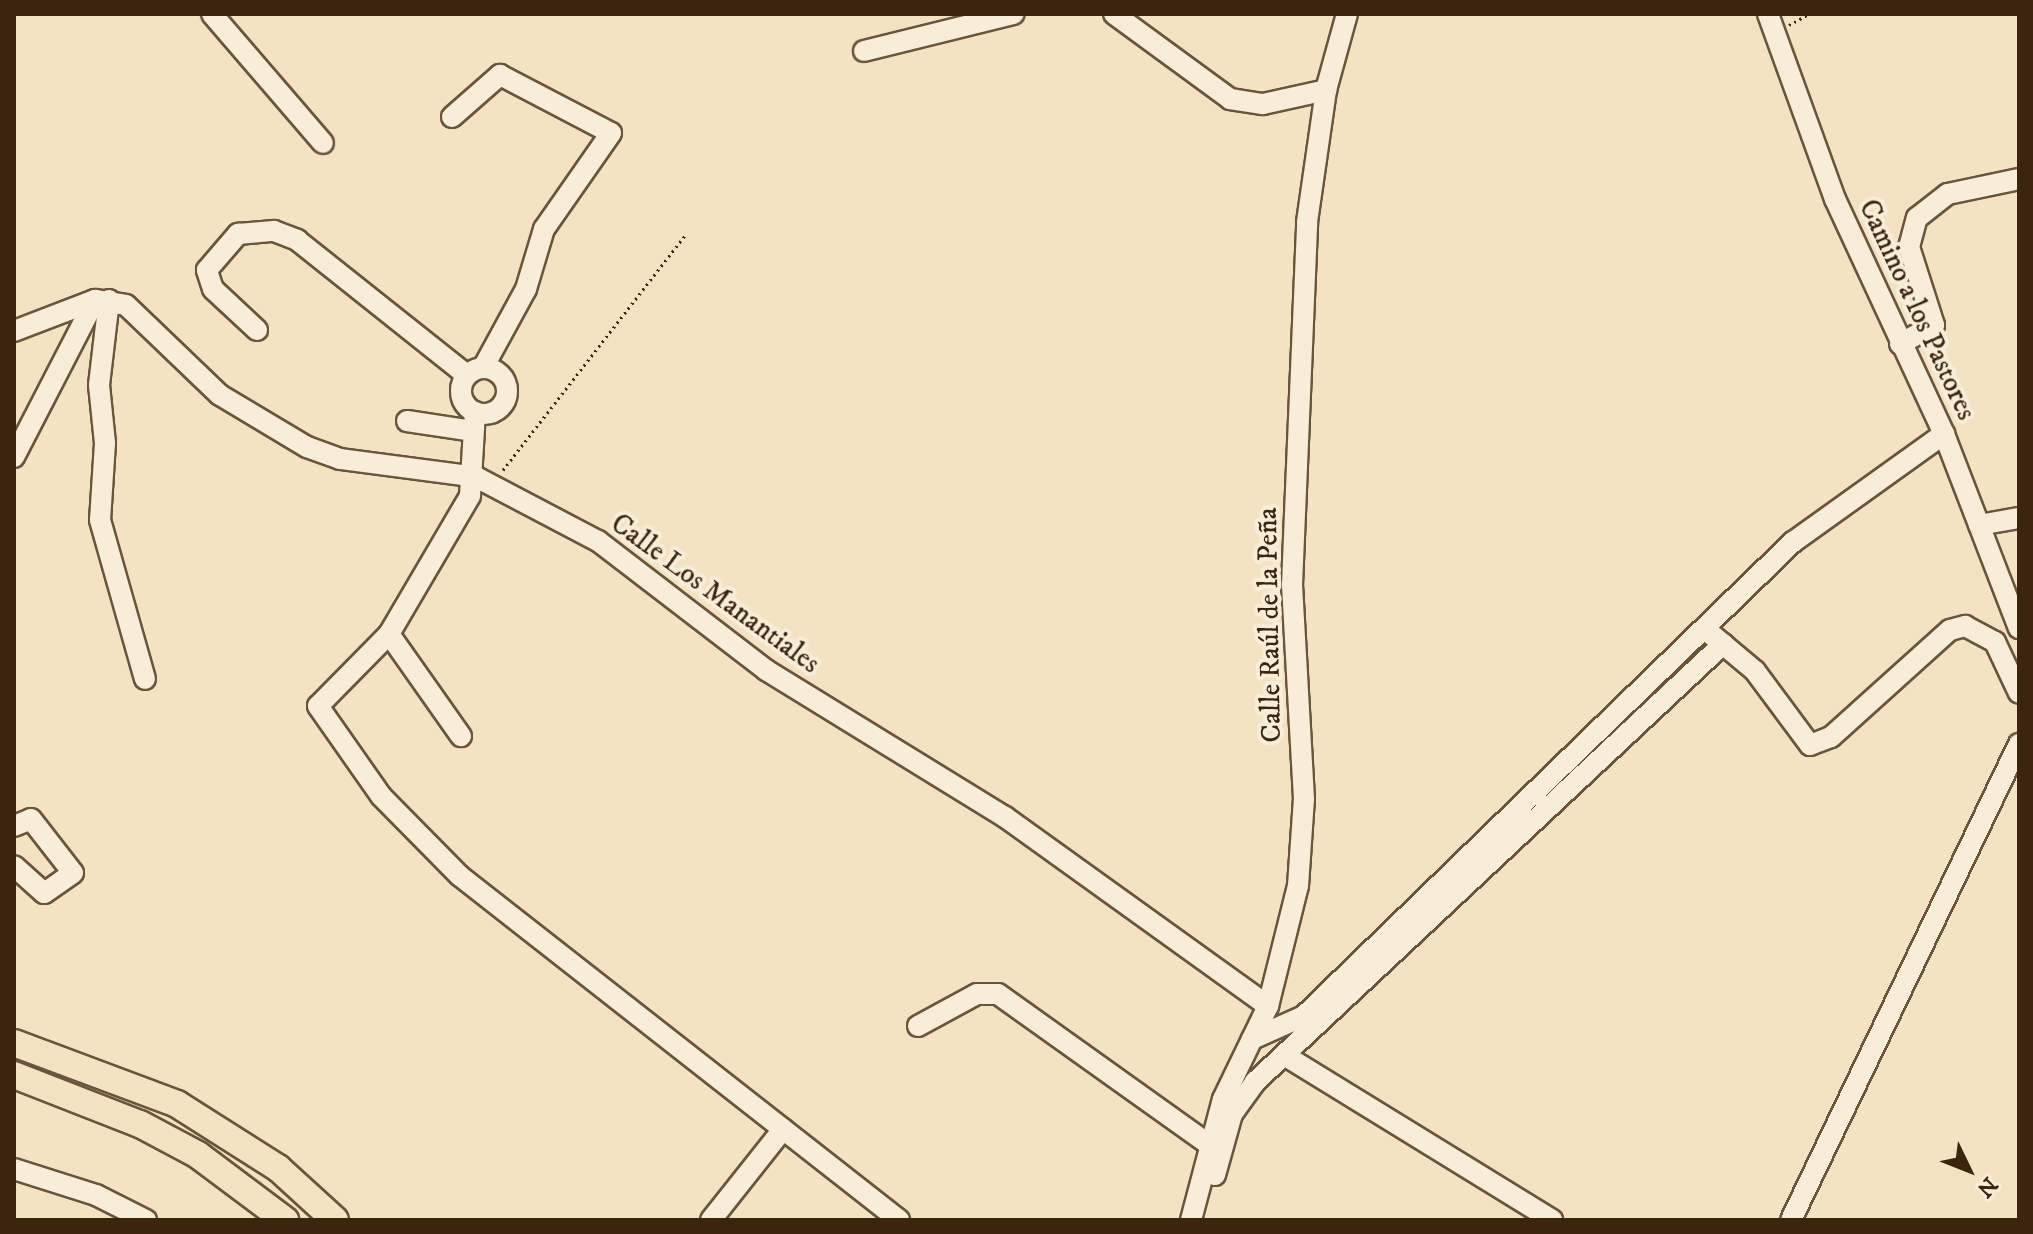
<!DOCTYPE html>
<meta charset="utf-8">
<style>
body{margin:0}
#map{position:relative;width:2033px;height:1234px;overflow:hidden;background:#f3e3c3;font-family:"IM FELL DW Pica",serif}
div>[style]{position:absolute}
.path>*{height:3px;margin-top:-1.5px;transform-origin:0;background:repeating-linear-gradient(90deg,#3c250f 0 2px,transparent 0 6px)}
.roads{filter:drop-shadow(2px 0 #6a543c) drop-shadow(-2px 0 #6a543c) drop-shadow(0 2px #6a543c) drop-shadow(0 -2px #6a543c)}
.minor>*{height:20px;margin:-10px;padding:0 10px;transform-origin:10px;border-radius:10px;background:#f7edd8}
.minor>.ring{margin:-10px;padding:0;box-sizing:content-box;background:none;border:20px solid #f7edd8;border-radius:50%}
.major>*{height:26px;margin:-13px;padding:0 13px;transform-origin:13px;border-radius:13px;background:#f3e3c3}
span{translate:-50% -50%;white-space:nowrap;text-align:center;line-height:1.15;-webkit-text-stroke:8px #f7edd8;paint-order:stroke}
.street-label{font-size:28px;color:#3c250f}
.frame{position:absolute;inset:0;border:16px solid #3c250f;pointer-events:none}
.north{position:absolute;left:1929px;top:1130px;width:80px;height:80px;-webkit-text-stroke:6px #f7edd8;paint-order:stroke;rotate:133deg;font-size:22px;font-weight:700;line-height:32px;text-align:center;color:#3c250f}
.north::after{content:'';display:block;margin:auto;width:28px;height:36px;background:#3c250f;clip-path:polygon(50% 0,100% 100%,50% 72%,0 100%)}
</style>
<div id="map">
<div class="path">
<i style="left:1789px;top:25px;width:23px;rotate:-29deg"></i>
<i style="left:503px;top:470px;width:297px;rotate:-52.2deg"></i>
</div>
<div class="roads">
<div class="minor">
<i style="left:212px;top:14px;width:170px;rotate:49.3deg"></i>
<i style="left:1114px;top:14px;width:144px;rotate:36.2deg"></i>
<i style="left:1230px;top:99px;width:33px;rotate:9deg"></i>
<i style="left:1263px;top:104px;width:65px;rotate:-12.5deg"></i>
<i style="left:1768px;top:14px;width:197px;rotate:70.1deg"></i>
<i style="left:1835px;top:199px;width:259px;rotate:65.1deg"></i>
<i style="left:1944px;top:434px;width:208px;rotate:68.9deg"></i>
<i style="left:864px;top:51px;width:154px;rotate:-13.9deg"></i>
<i style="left:452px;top:117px;width:64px;rotate:-41.2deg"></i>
<i style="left:500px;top:75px;width:125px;rotate:27.6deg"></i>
<i style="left:611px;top:133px;width:117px;rotate:124.9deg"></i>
<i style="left:544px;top:229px;width:63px;rotate:106.7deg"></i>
<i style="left:526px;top:289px;width:90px;rotate:118.6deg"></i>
<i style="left:109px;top:300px;width:86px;rotate:96.7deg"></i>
<i style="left:99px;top:385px;width:58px;rotate:84.1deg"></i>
<i style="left:105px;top:443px;width:77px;rotate:93.7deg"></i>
<i style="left:100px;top:520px;width:165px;rotate:74.2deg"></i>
<i style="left:257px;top:330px;width:60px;rotate:-137deg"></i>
<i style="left:213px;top:289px;width:20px;rotate:-108deg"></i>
<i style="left:207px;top:270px;width:48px;rotate:-49.3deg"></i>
<i style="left:238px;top:234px;width:36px;rotate:-5deg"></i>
<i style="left:274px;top:231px;width:25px;rotate:21deg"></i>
<i style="left:297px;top:240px;width:217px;rotate:38.5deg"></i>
<i style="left:14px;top:331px;width:87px;rotate:-20.9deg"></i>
<i style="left:95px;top:300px;width:31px;rotate:9deg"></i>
<i style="left:126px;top:305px;width:130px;rotate:43.8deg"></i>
<i style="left:220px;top:395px;width:101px;rotate:30.9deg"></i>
<i style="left:307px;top:447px;width:35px;rotate:20deg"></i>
<i style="left:340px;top:459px;width:137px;rotate:7.5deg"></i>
<i style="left:476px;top:477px;width:138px;rotate:27.7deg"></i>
<i style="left:598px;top:541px;width:212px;rotate:37.5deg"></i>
<i style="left:766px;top:670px;width:281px;rotate:31.6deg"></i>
<i style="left:1005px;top:817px;width:324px;rotate:35.7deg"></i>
<i style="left:1900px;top:344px;width:39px;rotate:-29deg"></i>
<i style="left:1934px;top:325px;width:82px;rotate:-107.8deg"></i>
<i style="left:1909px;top:247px;width:30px;rotate:-75deg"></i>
<i style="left:1917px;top:218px;width:39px;rotate:-38deg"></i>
<i style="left:1948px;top:194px;width:73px;rotate:-11.9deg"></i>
<i class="ring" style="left:461px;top:368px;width:26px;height:26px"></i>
<i style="left:475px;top:412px;width:84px;rotate:93.4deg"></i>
<i style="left:470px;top:496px;width:160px;rotate:120.4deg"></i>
<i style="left:389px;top:634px;width:101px;rotate:134.6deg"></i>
<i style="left:318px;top:706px;width:110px;rotate:55deg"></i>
<i style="left:381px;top:796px;width:112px;rotate:45.4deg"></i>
<i style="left:460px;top:876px;width:558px;rotate:38.08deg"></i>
<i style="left:407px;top:421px;width:66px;rotate:8.7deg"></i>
<i style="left:14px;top:457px;width:177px;rotate:-62.7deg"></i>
<i style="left:1979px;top:525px;width:41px;rotate:-9.9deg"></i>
<i style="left:389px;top:634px;width:125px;rotate:54.8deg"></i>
<i style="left:1712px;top:635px;width:56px;rotate:39.9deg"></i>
<i style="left:1755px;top:671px;width:92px;rotate:53.4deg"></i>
<i style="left:1810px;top:745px;width:22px;rotate:-21deg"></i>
<i style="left:1831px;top:737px;width:160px;rotate:-42deg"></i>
<i style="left:1950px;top:630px;width:16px;rotate:-15deg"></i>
<i style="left:1965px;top:626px;width:34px;rotate:28deg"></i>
<i style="left:1995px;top:642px;width:56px;rotate:64.8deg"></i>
<i style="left:14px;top:826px;width:18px;rotate:-22deg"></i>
<i style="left:31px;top:819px;width:68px;rotate:52.1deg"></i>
<i style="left:73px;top:873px;width:35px;rotate:145deg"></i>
<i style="left:44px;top:893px;width:40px;rotate:-138deg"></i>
<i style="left:918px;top:1026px;width:67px;rotate:-28.5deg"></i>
<i style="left:977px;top:994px;width:21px"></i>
<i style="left:998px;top:994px;width:258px;rotate:35.5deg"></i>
<i style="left:1252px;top:1039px;width:57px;rotate:-23.9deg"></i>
<i style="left:1304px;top:1016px;width:681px;rotate:-44.11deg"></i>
<i style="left:1793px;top:542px;width:186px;rotate:-35.6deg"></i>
<i style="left:1284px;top:1055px;width:315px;rotate:31.6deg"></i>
<i style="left:14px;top:1169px;width:86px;rotate:17.6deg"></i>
<i style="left:96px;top:1195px;width:56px;rotate:26.6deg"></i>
<i style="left:1215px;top:1175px;width:63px;rotate:-74.4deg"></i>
<i style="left:1232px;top:1114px;width:39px;rotate:-54deg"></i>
<i style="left:1255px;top:1082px;width:641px;rotate:-43.1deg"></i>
<i style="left:711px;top:1220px;width:116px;rotate:-51.6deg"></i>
<i style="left:1191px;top:1220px;width:125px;rotate:-75.2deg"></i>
<i style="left:1223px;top:1099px;width:103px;rotate:-64.2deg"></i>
<i style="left:1268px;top:1006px;width:124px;rotate:-76deg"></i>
<i style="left:1298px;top:886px;width:87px;rotate:-86.1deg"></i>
<i style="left:1304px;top:799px;width:214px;rotate:-93.2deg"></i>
<i style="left:1292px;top:585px;width:363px;rotate:-87.6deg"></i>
<i style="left:1307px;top:222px;width:133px;rotate:-81.8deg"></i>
<i style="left:1326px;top:90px;width:79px;rotate:-74.6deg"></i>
<i style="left:1791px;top:1220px;width:528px;rotate:-64.41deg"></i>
</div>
<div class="major">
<i style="left:14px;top:1043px;width:174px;rotate:20.5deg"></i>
<i style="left:177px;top:1104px;width:120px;rotate:32.4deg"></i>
<i style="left:278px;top:1168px;width:77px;rotate:42.4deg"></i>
<i style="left:14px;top:1075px;width:135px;rotate:21.3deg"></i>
<i style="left:140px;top:1124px;width:66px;rotate:28.1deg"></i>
<i style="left:198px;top:1155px;width:109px;rotate:36.8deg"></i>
</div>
</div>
<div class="street-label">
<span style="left:1917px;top:310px;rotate:65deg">Camino a los Pastores</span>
<span style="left:715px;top:594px;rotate:36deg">Calle Los Manantiales</span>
<span style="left:1270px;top:625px;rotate:-91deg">Calle Raúl de la Peña</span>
</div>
<div class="frame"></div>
<div class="north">N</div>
</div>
